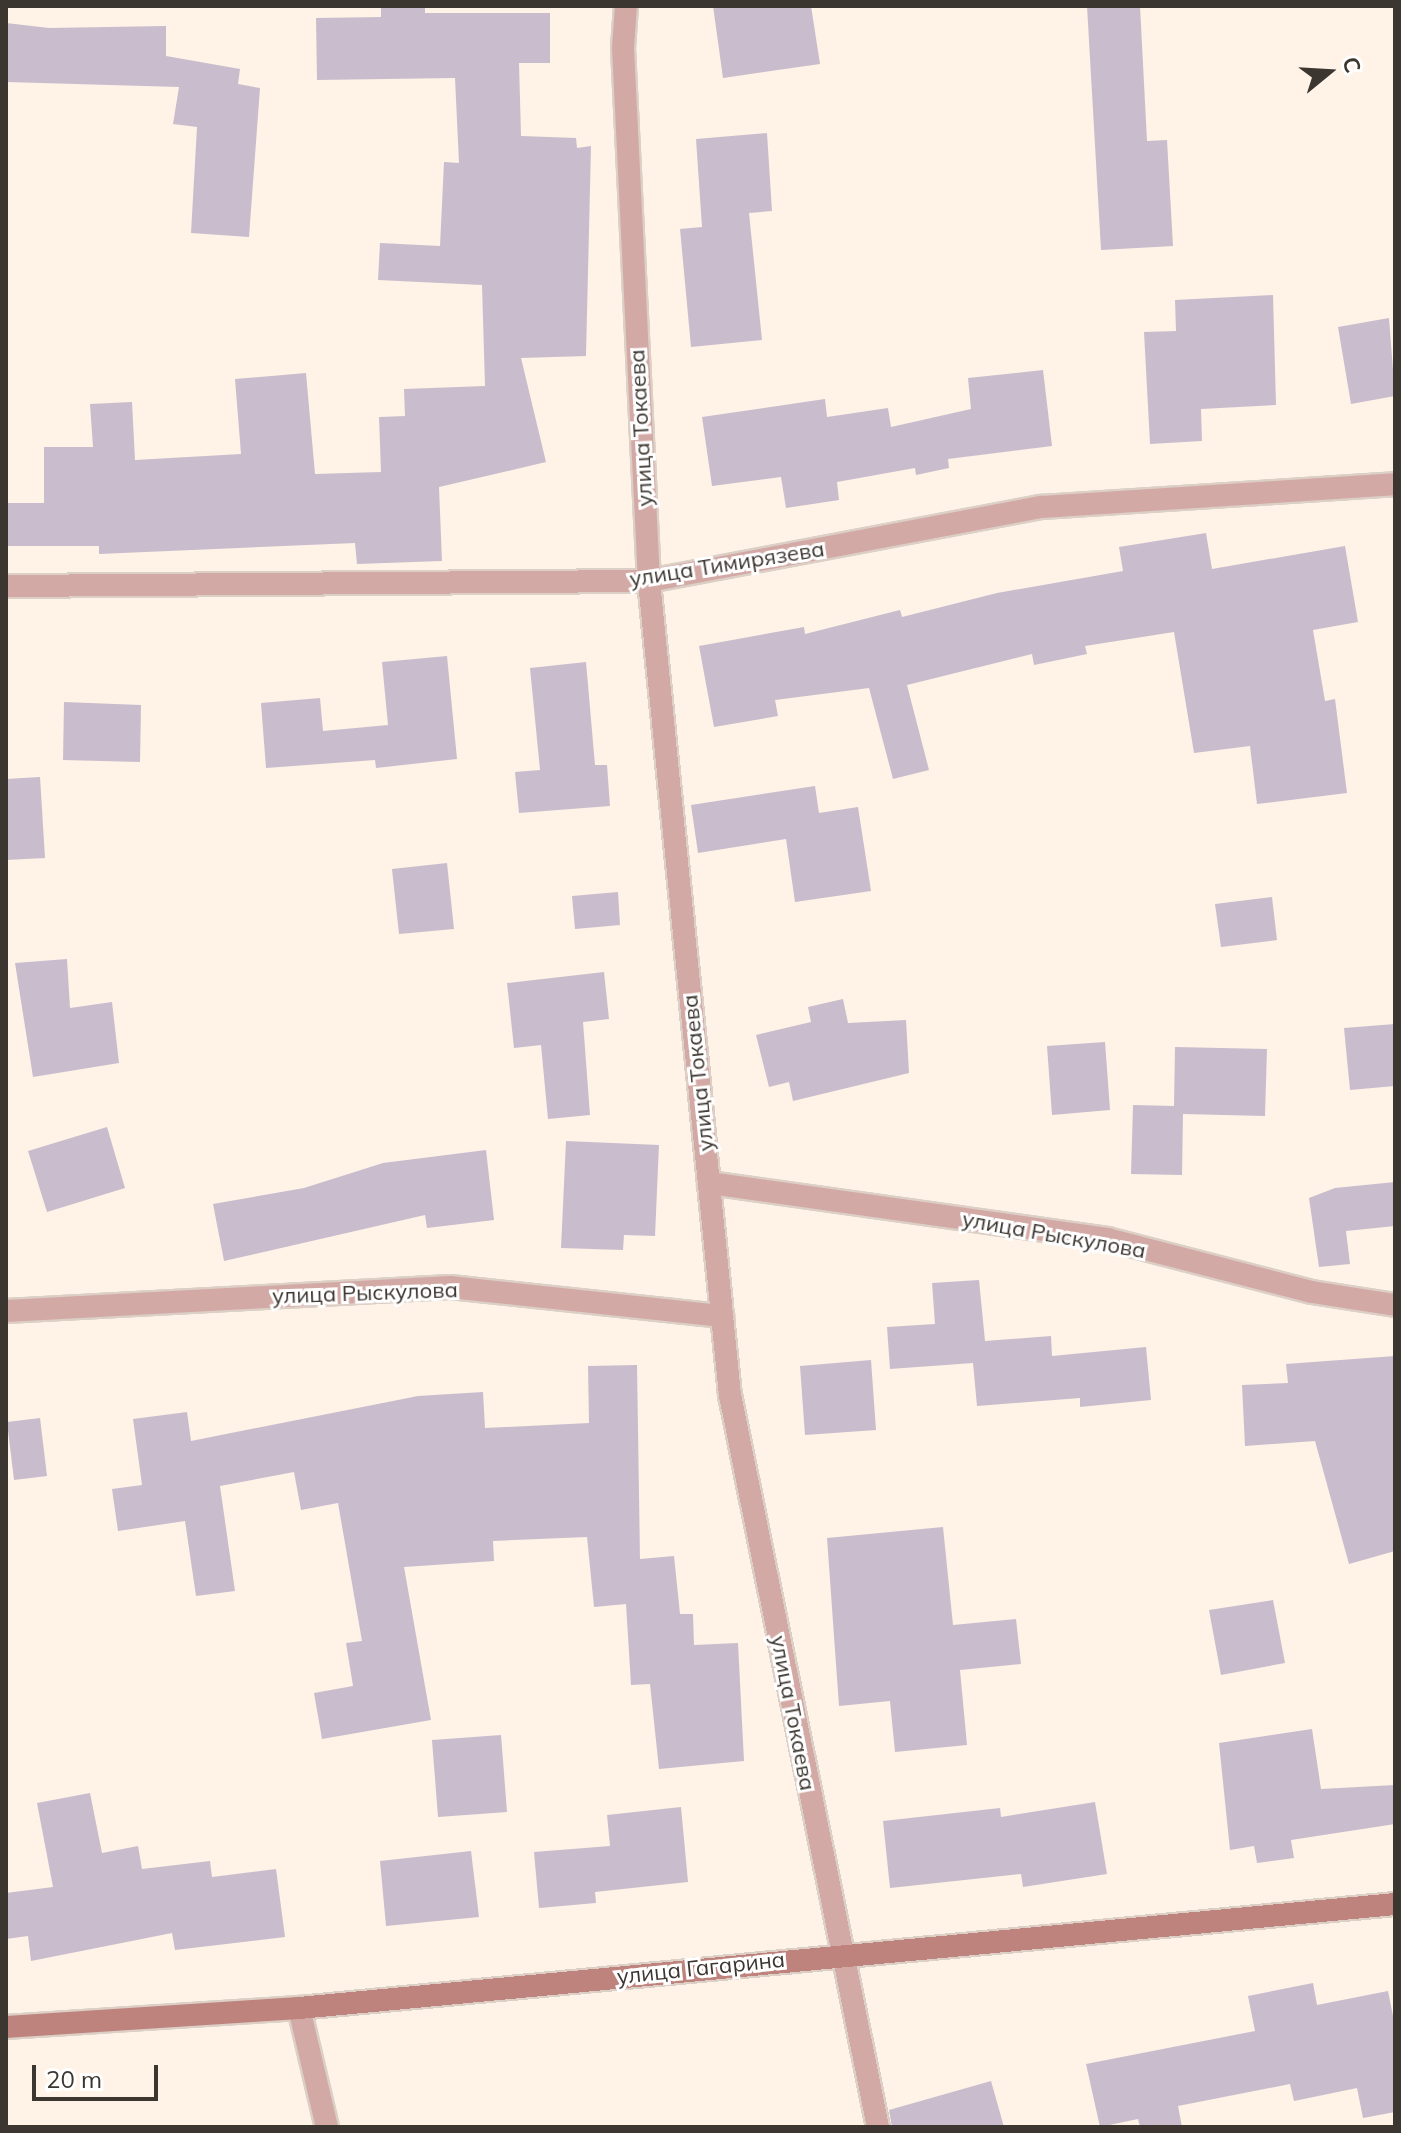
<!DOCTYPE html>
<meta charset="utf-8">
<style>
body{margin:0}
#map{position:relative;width:1401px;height:2133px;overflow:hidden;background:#fff2e7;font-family:Mulish,sans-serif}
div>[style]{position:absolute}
.building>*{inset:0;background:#c9bdcd}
.roads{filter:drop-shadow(2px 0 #dcd0c6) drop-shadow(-2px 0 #dcd0c6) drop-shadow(0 2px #dcd0c6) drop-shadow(0 -2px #dcd0c6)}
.minor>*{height:22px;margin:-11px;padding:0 11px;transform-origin:11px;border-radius:11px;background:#d3a9a5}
.secondary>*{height:22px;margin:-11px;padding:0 11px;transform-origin:11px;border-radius:11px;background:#bf837e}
span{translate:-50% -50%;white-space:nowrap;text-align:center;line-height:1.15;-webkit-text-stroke:6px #fff;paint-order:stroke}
.street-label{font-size:22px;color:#3c3630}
.frame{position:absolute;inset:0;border:8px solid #3c3630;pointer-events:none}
.north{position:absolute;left:1289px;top:32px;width:80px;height:80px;-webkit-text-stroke:6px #fff;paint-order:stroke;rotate:72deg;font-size:22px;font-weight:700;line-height:32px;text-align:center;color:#3c3630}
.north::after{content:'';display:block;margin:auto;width:28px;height:36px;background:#3c3630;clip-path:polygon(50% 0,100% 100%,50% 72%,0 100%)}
.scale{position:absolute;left:32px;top:2065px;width:126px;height:36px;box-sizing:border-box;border:4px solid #3c3630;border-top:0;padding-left:10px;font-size:24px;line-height:28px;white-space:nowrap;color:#3c3630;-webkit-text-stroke:6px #fff;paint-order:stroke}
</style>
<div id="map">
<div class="building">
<i style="clip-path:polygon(381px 6px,425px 6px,425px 13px,550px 13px,550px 63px,519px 63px,521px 136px,576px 138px,577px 148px,591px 146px,586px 356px,521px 358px,546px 462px,439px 487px,442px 561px,357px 564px,355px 543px,99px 554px,99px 546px,6px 546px,6px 503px,44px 503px,44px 447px,93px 447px,90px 404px,132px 402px,135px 460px,241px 454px,235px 379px,306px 373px,315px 474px,381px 472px,379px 417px,405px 416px,404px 389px,485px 386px,482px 285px,378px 280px,380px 243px,440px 246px,444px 162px,459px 163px,455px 78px,317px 80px,316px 18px,381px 17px)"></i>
<i style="clip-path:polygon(713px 6px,811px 6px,820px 64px,723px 78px)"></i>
<i style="clip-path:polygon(1087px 6px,1140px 6px,1147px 141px,1167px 140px,1173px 246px,1101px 250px)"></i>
<i style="clip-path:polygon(6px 23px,49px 28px,166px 26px,166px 56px,240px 69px,238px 84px,260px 88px,249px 237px,191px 233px,197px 127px,173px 124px,179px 87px,6px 82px)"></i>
<i style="clip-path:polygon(767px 133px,772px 211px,749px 213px,762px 340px,691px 347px,680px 229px,702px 227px,696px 139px)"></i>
<i style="clip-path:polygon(1273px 295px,1276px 405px,1201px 409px,1202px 441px,1150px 444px,1144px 332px,1176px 331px,1175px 300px)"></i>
<i style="clip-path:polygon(1389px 318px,1395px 396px,1351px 404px,1338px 327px)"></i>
<i style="clip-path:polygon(1043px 370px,1052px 446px,948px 459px,949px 468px,916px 475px,915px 468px,837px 482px,839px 500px,786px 508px,781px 477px,712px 486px,702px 417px,825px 399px,827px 417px,888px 408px,891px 427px,971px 409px,968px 378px)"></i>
<i style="clip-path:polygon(1206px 533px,1212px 569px,1345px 546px,1358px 622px,1313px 630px,1325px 701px,1335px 699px,1347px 793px,1257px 804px,1250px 746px,1194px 753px,1174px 632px,1085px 646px,1087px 654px,1034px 665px,1032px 654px,907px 685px,929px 770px,893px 779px,869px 688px,775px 700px,778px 716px,714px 727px,699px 646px,804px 627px,805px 634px,900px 610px,902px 617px,997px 593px,1123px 571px,1119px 547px)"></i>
<i style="clip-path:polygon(447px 656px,457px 759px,376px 768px,375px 760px,266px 768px,261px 703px,320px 698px,323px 731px,388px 725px,382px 662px)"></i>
<i style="clip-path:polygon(586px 662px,595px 765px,607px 765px,610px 806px,519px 813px,515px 772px,540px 770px,530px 668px)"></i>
<i style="clip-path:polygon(64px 702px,141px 705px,140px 762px,63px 760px)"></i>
<i style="clip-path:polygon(40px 777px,45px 858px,6px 860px,6px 779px)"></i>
<i style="clip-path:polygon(815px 786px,819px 813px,858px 807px,871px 891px,795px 902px,786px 839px,698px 853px,691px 805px)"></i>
<i style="clip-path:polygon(447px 863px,454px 929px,399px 934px,392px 869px)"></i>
<i style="clip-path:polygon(618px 892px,620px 925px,575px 929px,572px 896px)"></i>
<i style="clip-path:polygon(1272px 897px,1277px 940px,1221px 947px,1215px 904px)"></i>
<i style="clip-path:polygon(67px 959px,70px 1008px,112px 1002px,119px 1063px,33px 1077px,15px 963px)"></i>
<i style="clip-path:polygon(604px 972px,609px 1019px,583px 1022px,590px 1115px,548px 1119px,541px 1045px,514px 1048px,507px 983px)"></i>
<i style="clip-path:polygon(843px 999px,848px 1023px,906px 1020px,909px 1073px,793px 1101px,789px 1082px,769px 1087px,756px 1035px,811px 1022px,808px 1007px)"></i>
<i style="clip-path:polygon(1395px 1024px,1395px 1086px,1350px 1090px,1344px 1028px)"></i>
<i style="clip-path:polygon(1105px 1042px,1110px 1110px,1052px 1115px,1047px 1046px)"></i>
<i style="clip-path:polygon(1175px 1047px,1267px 1049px,1265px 1116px,1183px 1114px,1182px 1175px,1131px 1174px,1133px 1105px,1174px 1106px)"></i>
<i style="clip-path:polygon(107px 1127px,125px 1188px,47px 1212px,28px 1151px)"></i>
<i style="clip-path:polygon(566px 1141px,659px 1145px,655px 1236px,624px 1235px,623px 1250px,561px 1248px)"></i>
<i style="clip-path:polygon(486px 1150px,494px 1220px,427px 1228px,425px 1215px,224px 1261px,213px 1204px,304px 1188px,383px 1163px)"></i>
<i style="clip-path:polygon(1395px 1182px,1395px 1226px,1346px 1231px,1350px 1264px,1319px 1267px,1309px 1198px,1335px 1188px)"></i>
<i style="clip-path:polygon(979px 1280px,985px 1341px,1051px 1336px,1052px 1356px,1146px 1347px,1151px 1400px,1080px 1407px,1080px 1398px,977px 1406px,973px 1363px,890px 1369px,887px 1327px,935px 1324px,932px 1283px)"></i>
<i style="clip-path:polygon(1395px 1356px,1395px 1551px,1349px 1564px,1315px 1441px,1245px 1446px,1242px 1385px,1288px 1383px,1286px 1364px)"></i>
<i style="clip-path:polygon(871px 1360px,876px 1430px,805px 1435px,800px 1366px)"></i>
<i style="clip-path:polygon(637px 1365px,640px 1559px,674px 1556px,680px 1614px,693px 1614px,694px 1645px,738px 1643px,744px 1761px,659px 1769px,650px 1684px,631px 1685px,626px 1604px,594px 1607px,587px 1537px,493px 1541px,494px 1561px,404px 1567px,431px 1720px,322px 1739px,314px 1693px,353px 1686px,346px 1643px,362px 1641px,338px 1503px,301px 1510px,294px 1472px,220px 1486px,235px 1591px,196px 1596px,185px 1521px,118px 1531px,112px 1489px,142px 1485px,133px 1419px,187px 1412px,191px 1441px,418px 1396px,483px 1392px,485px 1428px,589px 1423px,588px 1366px)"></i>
<i style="clip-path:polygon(40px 1418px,47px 1476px,14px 1480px,7px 1422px)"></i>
<i style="clip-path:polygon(943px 1527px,953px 1625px,1016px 1619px,1021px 1664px,960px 1670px,967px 1745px,895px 1752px,890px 1701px,839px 1706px,827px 1538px)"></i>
<i style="clip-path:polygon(1273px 1600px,1285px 1663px,1221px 1675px,1209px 1610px)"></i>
<i style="clip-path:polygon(1312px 1729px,1321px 1789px,1395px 1785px,1395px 1824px,1291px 1840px,1294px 1858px,1257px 1863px,1254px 1846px,1230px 1850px,1219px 1743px)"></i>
<i style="clip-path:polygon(501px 1735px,507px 1812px,438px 1817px,432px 1740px)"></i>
<i style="clip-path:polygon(90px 1793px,102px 1853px,138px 1846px,142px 1869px,210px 1861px,212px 1877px,276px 1869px,285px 1937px,175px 1950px,172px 1933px,31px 1961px,28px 1936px,6px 1939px,6px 1893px,53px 1887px,37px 1803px)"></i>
<i style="clip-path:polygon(1095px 1802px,1107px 1874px,1023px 1887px,1021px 1874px,890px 1888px,883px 1821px,1000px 1808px,1001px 1817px)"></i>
<i style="clip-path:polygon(681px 1807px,688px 1882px,595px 1892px,596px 1903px,539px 1908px,534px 1852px,610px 1846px,607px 1815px)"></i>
<i style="clip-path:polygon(471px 1851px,479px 1917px,386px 1926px,380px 1861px)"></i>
<i style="clip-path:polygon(1313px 1983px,1317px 2005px,1388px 1991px,1395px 2026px,1395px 2112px,1363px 2118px,1357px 2088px,1294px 2101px,1290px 2084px,1178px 2106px,1182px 2127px,1140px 2127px,1138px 2119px,1100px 2127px,1086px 2064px,1255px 2031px,1248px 1996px)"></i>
<i style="clip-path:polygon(991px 2081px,1004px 2127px,892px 2127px,889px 2110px)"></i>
</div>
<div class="roads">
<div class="minor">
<i style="left:626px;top:6px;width:42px;rotate:94.1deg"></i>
<i style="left:623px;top:48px;width:534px;rotate:87.21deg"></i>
<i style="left:649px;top:581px;width:818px;rotate:84.32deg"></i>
<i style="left:730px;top:1395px;width:747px;rotate:78.57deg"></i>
<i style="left:6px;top:586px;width:643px;rotate:-0.45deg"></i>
<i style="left:649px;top:581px;width:399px;rotate:-10.7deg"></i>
<i style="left:1041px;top:507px;width:355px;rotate:-3.7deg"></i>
<i style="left:709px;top:1183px;width:402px;rotate:8deg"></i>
<i style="left:1107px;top:1239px;width:212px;rotate:14.5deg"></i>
<i style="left:1312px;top:1292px;width:84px;rotate:8.9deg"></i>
<i style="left:6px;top:1311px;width:445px;rotate:-3.1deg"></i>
<i style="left:450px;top:1287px;width:274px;rotate:6.1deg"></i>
<i style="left:299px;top:2008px;width:122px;rotate:76.8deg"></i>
</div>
<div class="secondary">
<i style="left:6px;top:2027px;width:294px;rotate:-3.7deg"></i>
<i style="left:299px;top:2008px;width:1101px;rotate:-5.42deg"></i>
</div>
</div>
<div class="street-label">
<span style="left:641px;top:428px;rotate:-93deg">улица Токаева</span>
<span style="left:727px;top:564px;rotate:-9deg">улица Тимирязева</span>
<span style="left:698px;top:1073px;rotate:-96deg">улица Токаева</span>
<span style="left:1054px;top:1235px;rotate:10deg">улица Рыскулова</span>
<span style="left:365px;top:1293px;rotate:-2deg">улица Рыскулова</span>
<span style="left:793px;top:1713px;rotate:79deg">улица Токаева</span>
<span style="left:701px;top:1968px;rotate:-6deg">улица Гагарина</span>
</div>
<div class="frame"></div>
<div class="north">С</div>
<div class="scale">20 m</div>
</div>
